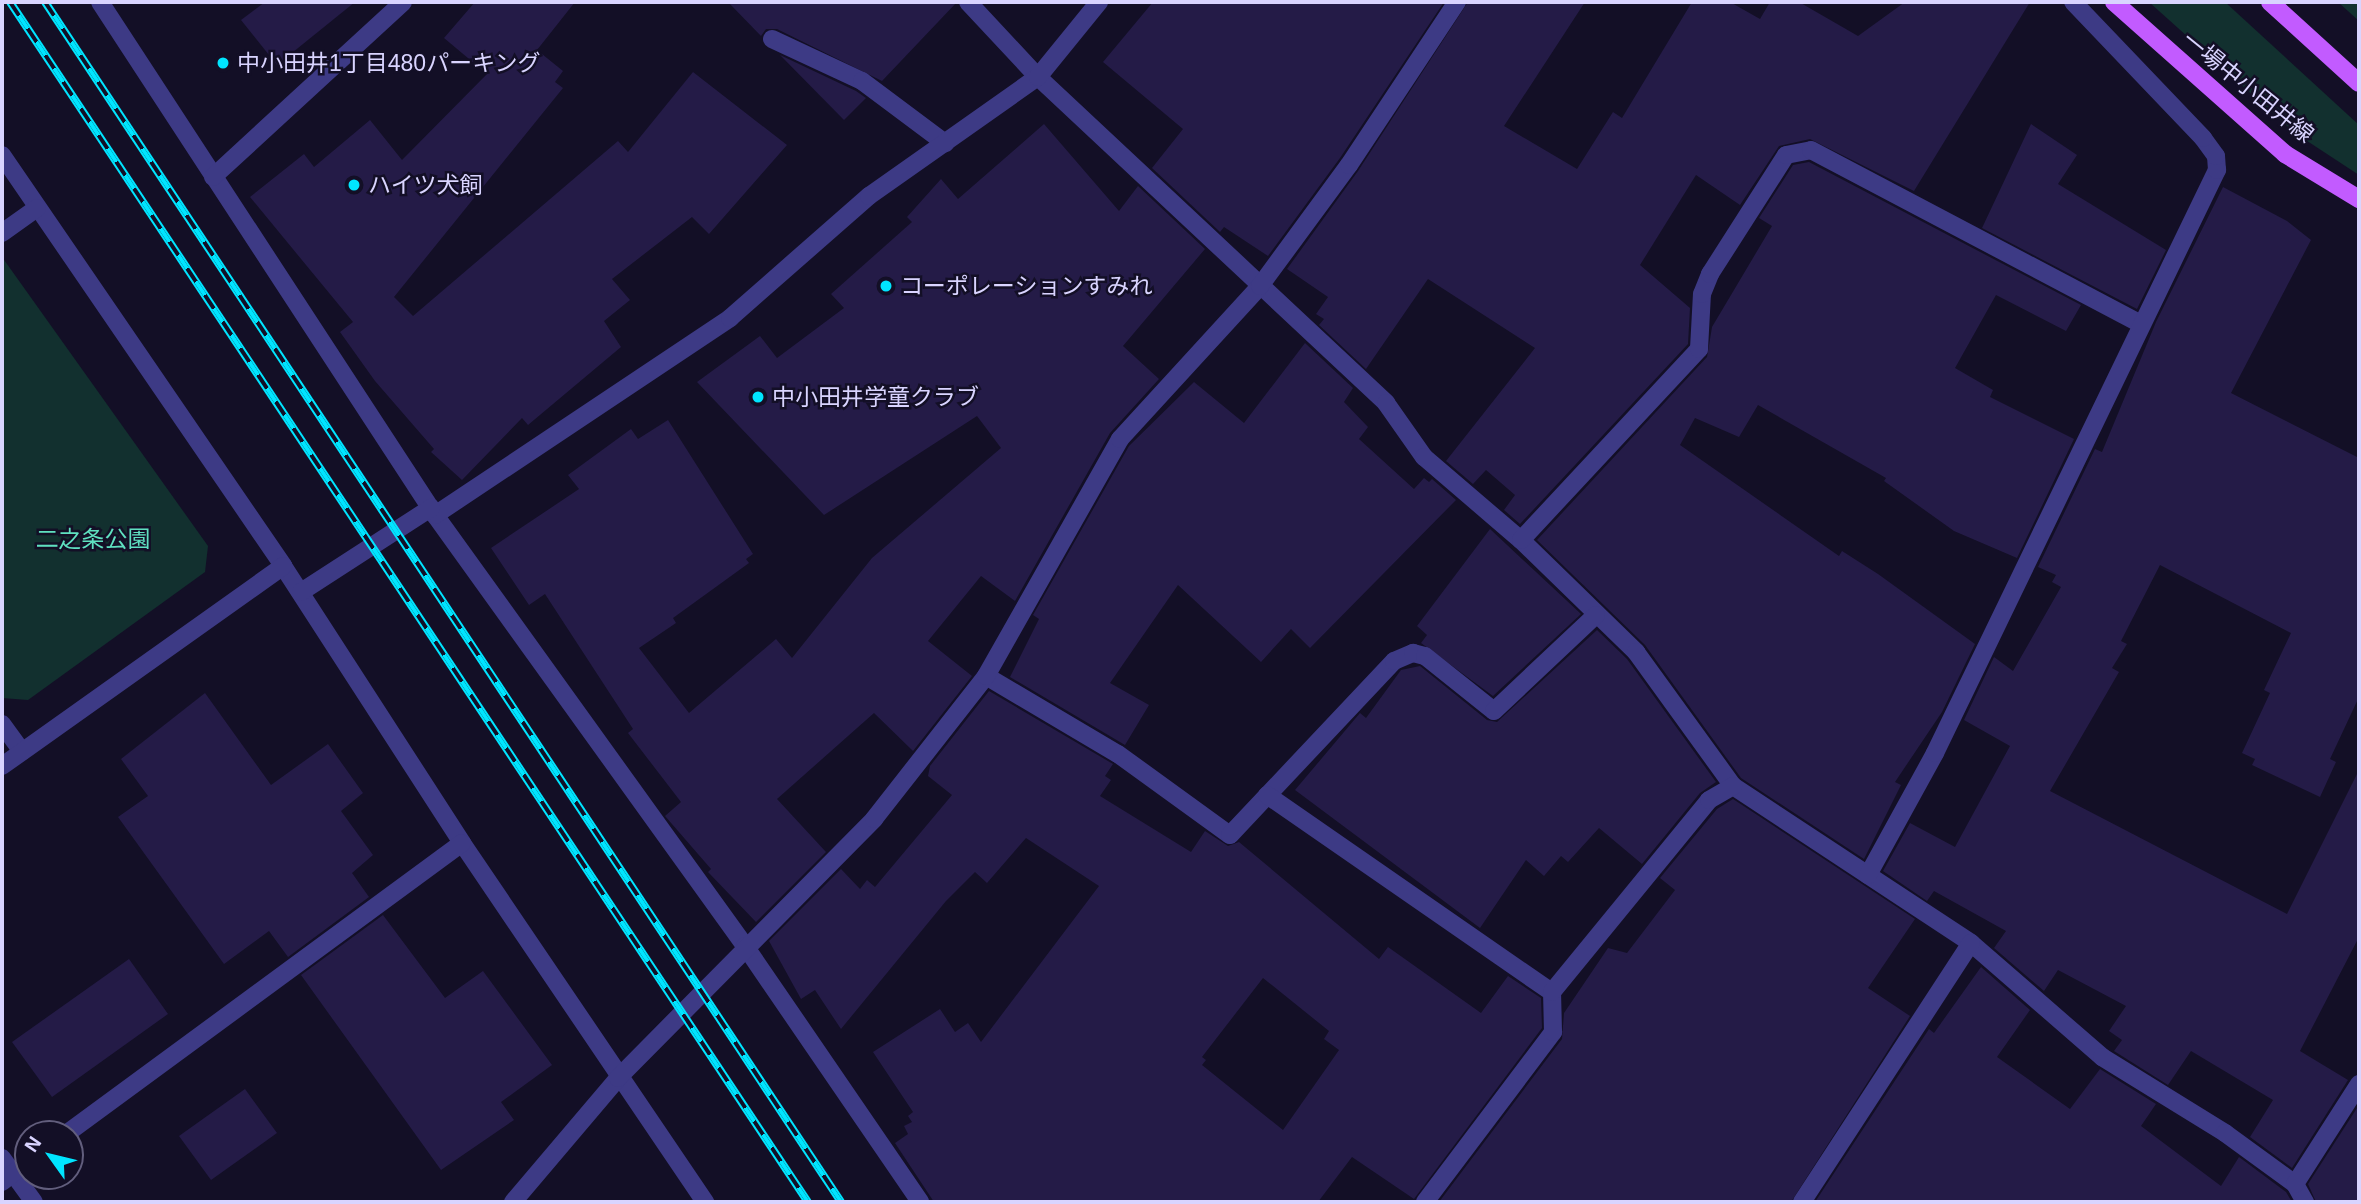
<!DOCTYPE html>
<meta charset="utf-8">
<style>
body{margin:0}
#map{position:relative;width:2361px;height:1204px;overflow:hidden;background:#130f26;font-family:Arial,"Noto Sans JP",sans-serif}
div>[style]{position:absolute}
.green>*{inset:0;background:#12302f}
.building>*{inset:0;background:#241b47}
.minor>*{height:18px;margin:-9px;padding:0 9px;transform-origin:9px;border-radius:9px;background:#3d3a85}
.major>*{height:18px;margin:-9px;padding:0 9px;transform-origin:9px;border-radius:9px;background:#c25bff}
.rail>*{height:8px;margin-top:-4px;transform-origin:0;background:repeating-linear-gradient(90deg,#130f26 0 16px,#00e5ff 0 32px);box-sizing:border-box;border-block:2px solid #00e5ff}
.dots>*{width:19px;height:19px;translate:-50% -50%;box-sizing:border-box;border:4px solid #130f26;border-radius:50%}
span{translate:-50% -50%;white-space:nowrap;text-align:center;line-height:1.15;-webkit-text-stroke:5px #130f26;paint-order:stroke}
.poi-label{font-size:23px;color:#d9d4ff}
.left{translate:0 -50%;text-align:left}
.street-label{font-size:23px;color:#d9d4ff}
.park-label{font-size:23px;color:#5fe0c0}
.frame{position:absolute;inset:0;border:4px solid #d9d4ff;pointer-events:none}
.north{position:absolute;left:14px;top:1120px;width:70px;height:70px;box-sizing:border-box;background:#130f26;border:2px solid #625e7d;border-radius:50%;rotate:304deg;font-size:19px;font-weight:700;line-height:28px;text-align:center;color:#d9d4ff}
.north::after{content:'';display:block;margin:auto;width:24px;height:32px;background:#00e5ff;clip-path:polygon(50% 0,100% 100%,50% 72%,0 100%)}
</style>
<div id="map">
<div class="green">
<i style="clip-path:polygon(2149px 2px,2225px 2px,2359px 125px,2359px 175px,2295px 133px)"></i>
<i style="clip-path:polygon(2338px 2px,2359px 2px,2359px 21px)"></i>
<i style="clip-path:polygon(2px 257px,208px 546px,205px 572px,28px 700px,2px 698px)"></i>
</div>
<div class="building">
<i style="clip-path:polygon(265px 2px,355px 2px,277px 65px,241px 20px)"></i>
<i style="clip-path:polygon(475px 2px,575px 2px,537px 50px,563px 71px,555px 82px,563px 88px,394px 297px,413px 316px,618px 141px,628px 152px,693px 72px,787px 145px,709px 234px,692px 217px,612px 279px,630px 300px,604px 321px,621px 347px,528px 425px,522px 418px,462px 480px,431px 452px,434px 449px,375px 381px,340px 332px,353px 322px,250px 197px,304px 154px,314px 167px,370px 120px,402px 160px,487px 74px,444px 38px)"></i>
<i style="clip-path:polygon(728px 2px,957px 2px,882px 81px,777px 29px,766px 29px,761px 36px)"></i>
<i style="clip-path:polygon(1153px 2px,1444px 2px,1340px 158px,1268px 256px,1224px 227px,1220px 232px,1152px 168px,1183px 129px,1103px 62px)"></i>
<i style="clip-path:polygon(1468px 2px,1585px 2px,1504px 126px,1577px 169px,1613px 112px,1622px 118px,1692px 2px,1730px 2px,1760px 19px,1770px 2px,1799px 2px,1858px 36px,1905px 2px,2030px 2px,1914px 191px,1810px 139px,1779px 146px,1740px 205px,1696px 175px,1640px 265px,1690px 308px,1688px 344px,1520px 524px,1504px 510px,1515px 495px,1486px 470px,1473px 484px,1446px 461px,1535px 348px,1428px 279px,1366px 369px,1319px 325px,1324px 319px,1316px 314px,1328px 297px,1287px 269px,1358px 171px)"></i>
<i style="clip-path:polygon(780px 55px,856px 91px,866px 98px,844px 120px)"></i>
<i style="clip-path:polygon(1044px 124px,1119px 211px,1138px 186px,1205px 249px,1123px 346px,1159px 379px,1110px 433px,1015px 601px,981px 576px,928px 641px,972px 676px,913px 751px,874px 713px,777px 799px,826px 852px,756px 922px,708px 872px,711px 869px,665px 816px,681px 802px,628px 733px,633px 729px,545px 594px,529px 605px,491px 548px,579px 489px,568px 475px,631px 429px,638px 439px,668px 420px,753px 554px,746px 559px,749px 563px,673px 618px,676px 623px,639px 648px,689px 713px,776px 639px,792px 658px,872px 558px,1001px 448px,977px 416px,824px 515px,697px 382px,760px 336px,777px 358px,844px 308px,831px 294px,912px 222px,907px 217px,941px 179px,958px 199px)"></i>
<i style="clip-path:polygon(2031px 124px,2077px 155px,2058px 184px,2166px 250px,2137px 309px,1982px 228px)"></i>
<i style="clip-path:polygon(1809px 162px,2081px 305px,2066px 331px,1996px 295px,1955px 368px,1993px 390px,1990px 397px,2074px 439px,2017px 558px,1954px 531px,1884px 481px,1886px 478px,1758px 405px,1739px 437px,1695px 418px,1680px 445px,1839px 556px,1842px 551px,1878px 574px,1975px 644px,1942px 712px,1895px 782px,1901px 785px,1864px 859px,1741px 778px,1645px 645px,1537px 540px,1707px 357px,1712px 327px,1772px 226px,1759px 218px,1793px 165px)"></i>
<i style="clip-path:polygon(2223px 187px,2287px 221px,2311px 240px,2231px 393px,2359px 458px,2359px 697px,2330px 759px,2336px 762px,2320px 797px,2252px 765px,2255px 759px,2242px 753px,2270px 693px,2264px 690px,2291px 633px,2160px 565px,2121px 641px,2127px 644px,2112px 668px,2119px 672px,2050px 791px,2287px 914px,2359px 770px,2359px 937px,2300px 1051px,2348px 1080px,2292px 1168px,2250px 1137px,2273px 1100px,2191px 1051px,2168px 1085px,2114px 1051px,2122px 1040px,2109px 1031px,2126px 1006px,2058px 970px,2044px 991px,1994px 948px,2006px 931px,1934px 891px,1927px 901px,1883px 871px,1910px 823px,1955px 847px,2010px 746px,1964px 720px,1994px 657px,2013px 671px,2061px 587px,2052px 582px,2056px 575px,2038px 567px,2095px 449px,2102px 452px,2156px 322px)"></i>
<i style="clip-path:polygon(1305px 343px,1353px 388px,1344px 402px,1368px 427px,1359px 439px,1414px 489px,1424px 478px,1429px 482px,1432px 479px,1456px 500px,1310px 648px,1291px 629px,1261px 662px,1178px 585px,1110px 683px,1149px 705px,1125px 745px,1010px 677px,1039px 619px,1033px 615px,1129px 446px,1194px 382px,1244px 423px)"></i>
<i style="clip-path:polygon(1490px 529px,1581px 614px,1493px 696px,1421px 643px,1427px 635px,1417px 626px)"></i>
<i style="clip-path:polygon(1597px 630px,1627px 659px,1716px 782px,1700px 793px,1642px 864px,1599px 828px,1568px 862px,1561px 856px,1544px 876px,1526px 860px,1480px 928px,1295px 790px,1360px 713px,1366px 718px,1401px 670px,1420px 666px,1487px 720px,1497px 722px)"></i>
<i style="clip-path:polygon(evenodd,989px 691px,1113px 764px,1105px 776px,1111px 780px,1100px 796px,1191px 852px,1205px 831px,1228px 846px,1239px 842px,1379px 959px,1388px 947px,1481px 1013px,1508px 976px,1541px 998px,1542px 1028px,1414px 1199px,1352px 1157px,1318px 1202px,934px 1202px,895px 1143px,908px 1134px,904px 1126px,912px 1122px,908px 1116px,913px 1112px,873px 1052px,940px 1009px,955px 1032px,968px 1023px,981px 1042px,1099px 886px,1026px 838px,987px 883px,975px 872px,946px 901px,841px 1029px,815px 990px,801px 999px,769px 941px,841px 869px,860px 889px,867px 880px,875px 887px,952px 795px,928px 776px,930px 766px,989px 691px,1263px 978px,1329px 1031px,1324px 1039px,1339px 1050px,1283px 1130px,1202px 1065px,1206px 1060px,1202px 1057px,1263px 978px)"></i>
<i style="clip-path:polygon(205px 693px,271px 785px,328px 744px,363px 793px,341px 811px,373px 855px,352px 873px,369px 897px,288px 957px,269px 931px,224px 964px,118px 817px,148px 796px,121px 759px)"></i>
<i style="clip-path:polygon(1733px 799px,1915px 919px,1868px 988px,1910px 1016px,1791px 1202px,1439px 1202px,1562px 1039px,1564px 1013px,1608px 948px,1627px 953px,1675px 890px,1660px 878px,1717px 809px)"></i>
<i style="clip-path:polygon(383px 915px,445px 998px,483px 971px,552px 1065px,501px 1102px,514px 1120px,441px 1170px,301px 975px)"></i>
<i style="clip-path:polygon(129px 959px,168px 1014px,52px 1097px,12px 1042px)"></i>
<i style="clip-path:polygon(1981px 967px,2030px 1010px,1997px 1057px,2070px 1109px,2100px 1069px,2156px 1104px,2141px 1126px,2221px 1186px,2239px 1157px,2286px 1192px,2292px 1202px,1815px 1202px,1929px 1029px,1934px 1033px)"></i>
<i style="clip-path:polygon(245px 1089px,277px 1133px,211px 1180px,179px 1136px)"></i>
<i style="clip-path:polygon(2359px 1105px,2359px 1202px,2316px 1202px,2308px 1184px)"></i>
</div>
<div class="minor">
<i style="left:100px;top:2px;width:613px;rotate:56.85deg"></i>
<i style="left:435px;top:515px;width:531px;rotate:54.27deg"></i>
<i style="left:745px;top:946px;width:310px;rotate:55.6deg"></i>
<i style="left:968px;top:2px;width:103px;rotate:47deg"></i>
<i style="left:1038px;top:77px;width:477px;rotate:43.1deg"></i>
<i style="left:1386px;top:403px;width:66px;rotate:54.9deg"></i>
<i style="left:1424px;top:457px;width:128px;rotate:40.6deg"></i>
<i style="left:1521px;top:540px;width:161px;rotate:44.2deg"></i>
<i style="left:1636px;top:652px;width:165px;rotate:54.1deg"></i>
<i style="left:1733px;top:786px;width:285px;rotate:33.4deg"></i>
<i style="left:1971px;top:943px;width:174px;rotate:41deg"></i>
<i style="left:2102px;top:1057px;width:145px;rotate:31.7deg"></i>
<i style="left:2225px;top:1133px;width:87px;rotate:36.1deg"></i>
<i style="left:2295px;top:1184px;width:21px;rotate:61deg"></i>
<i style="left:772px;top:39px;width:99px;rotate:25deg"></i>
<i style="left:862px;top:81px;width:104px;rotate:36.8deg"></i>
<i style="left:2px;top:155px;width:498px;rotate:55.6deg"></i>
<i style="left:283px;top:566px;width:330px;rotate:57.1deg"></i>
<i style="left:462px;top:843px;width:434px;rotate:55.9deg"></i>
<i style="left:213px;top:177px;width:258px;rotate:-42.6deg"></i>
<i style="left:2px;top:233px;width:43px;rotate:-35.5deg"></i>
<i style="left:435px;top:515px;width:355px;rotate:-33.7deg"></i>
<i style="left:730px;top:318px;width:185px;rotate:-41.3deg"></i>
<i style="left:869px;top:196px;width:207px;rotate:-35.2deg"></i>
<i style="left:1038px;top:77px;width:97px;rotate:-50.9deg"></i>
<i style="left:1521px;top:540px;width:261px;rotate:-47deg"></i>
<i style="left:1699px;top:349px;width:55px;rotate:-86.9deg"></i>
<i style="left:1702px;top:294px;width:22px;rotate:-68deg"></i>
<i style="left:1710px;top:274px;width:141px;rotate:-57.4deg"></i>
<i style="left:1786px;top:155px;width:25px;rotate:-11deg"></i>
<i style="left:1811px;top:150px;width:373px;rotate:27.8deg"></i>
<i style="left:301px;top:592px;width:155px;rotate:-32.9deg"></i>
<i style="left:986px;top:676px;width:153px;rotate:30.6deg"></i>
<i style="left:1118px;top:754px;width:138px;rotate:35.9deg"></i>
<i style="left:1230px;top:835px;width:239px;rotate:-46.7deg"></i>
<i style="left:1394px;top:661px;width:21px;rotate:-23deg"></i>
<i style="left:1413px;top:653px;width:12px;rotate:14deg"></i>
<i style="left:1425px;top:656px;width:88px;rotate:38.6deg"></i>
<i style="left:1494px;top:711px;width:140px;rotate:-43.3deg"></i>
<i style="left:2px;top:724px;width:34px;rotate:54deg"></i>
<i style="left:2px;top:766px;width:345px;rotate:-35.4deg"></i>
<i style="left:1267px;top:795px;width:346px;rotate:34.7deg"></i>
<i style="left:1868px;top:875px;width:139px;rotate:-61.2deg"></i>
<i style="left:1935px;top:753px;width:648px;rotate:-64.19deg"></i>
<i style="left:2217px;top:170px;width:14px;rotate:-94deg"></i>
<i style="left:2216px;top:156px;width:22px;rotate:-126deg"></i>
<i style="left:2203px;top:138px;width:188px;rotate:-133.7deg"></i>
<i style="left:66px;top:1134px;width:491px;rotate:-36.3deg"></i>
<i style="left:2px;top:1158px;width:54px;rotate:54deg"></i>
<i style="left:2px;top:1182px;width:33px;rotate:-38deg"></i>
<i style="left:2295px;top:1184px;width:119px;rotate:-57.4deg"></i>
<i style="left:513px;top:1202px;width:162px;rotate:-49.7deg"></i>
<i style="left:618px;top:1078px;width:364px;rotate:-45.3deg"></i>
<i style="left:874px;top:819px;width:182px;rotate:-51.9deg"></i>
<i style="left:986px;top:676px;width:272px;rotate:-60.5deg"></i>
<i style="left:1120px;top:439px;width:207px;rotate:-47.5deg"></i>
<i style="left:1260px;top:286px;width:150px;rotate:-53.7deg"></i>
<i style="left:1349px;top:165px;width:196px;rotate:-56.5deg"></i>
<i style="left:1425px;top:1202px;width:213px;rotate:-53deg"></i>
<i style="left:1553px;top:1032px;width:40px;rotate:-91.4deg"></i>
<i style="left:1552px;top:992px;width:248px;rotate:-50.7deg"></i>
<i style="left:1709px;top:800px;width:28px;rotate:-30deg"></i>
<i style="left:1802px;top:1202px;width:309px;rotate:-56.9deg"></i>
</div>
<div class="major">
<i style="left:2114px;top:2px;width:229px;rotate:41.6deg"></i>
<i style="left:2285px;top:154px;width:87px;rotate:31.3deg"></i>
<i style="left:2270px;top:2px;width:120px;rotate:42.3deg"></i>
</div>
<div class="rail">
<i style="left:10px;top:2px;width:1441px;rotate:56.38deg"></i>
<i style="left:45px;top:2px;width:1440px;rotate:56.44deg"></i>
</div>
<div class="dots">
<i style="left:223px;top:63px;background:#00e5ff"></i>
<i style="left:354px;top:185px;background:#00e5ff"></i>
<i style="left:886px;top:286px;background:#00e5ff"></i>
<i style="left:758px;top:397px;background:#00e5ff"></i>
</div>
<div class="poi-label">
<span class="left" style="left:237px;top:63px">中小田井1丁目480パーキング</span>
<span class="left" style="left:368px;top:185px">ハイツ犬飼</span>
<span class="left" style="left:900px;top:286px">コーポレーションすみれ</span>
<span class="left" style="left:772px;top:397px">中小田井学童クラブ</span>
</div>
<div class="street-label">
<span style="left:2248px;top:87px;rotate:39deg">一場中小田井線</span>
</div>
<div class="park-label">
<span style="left:93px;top:539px">二之条公園</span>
</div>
<div class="frame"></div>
<div class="north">N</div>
</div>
